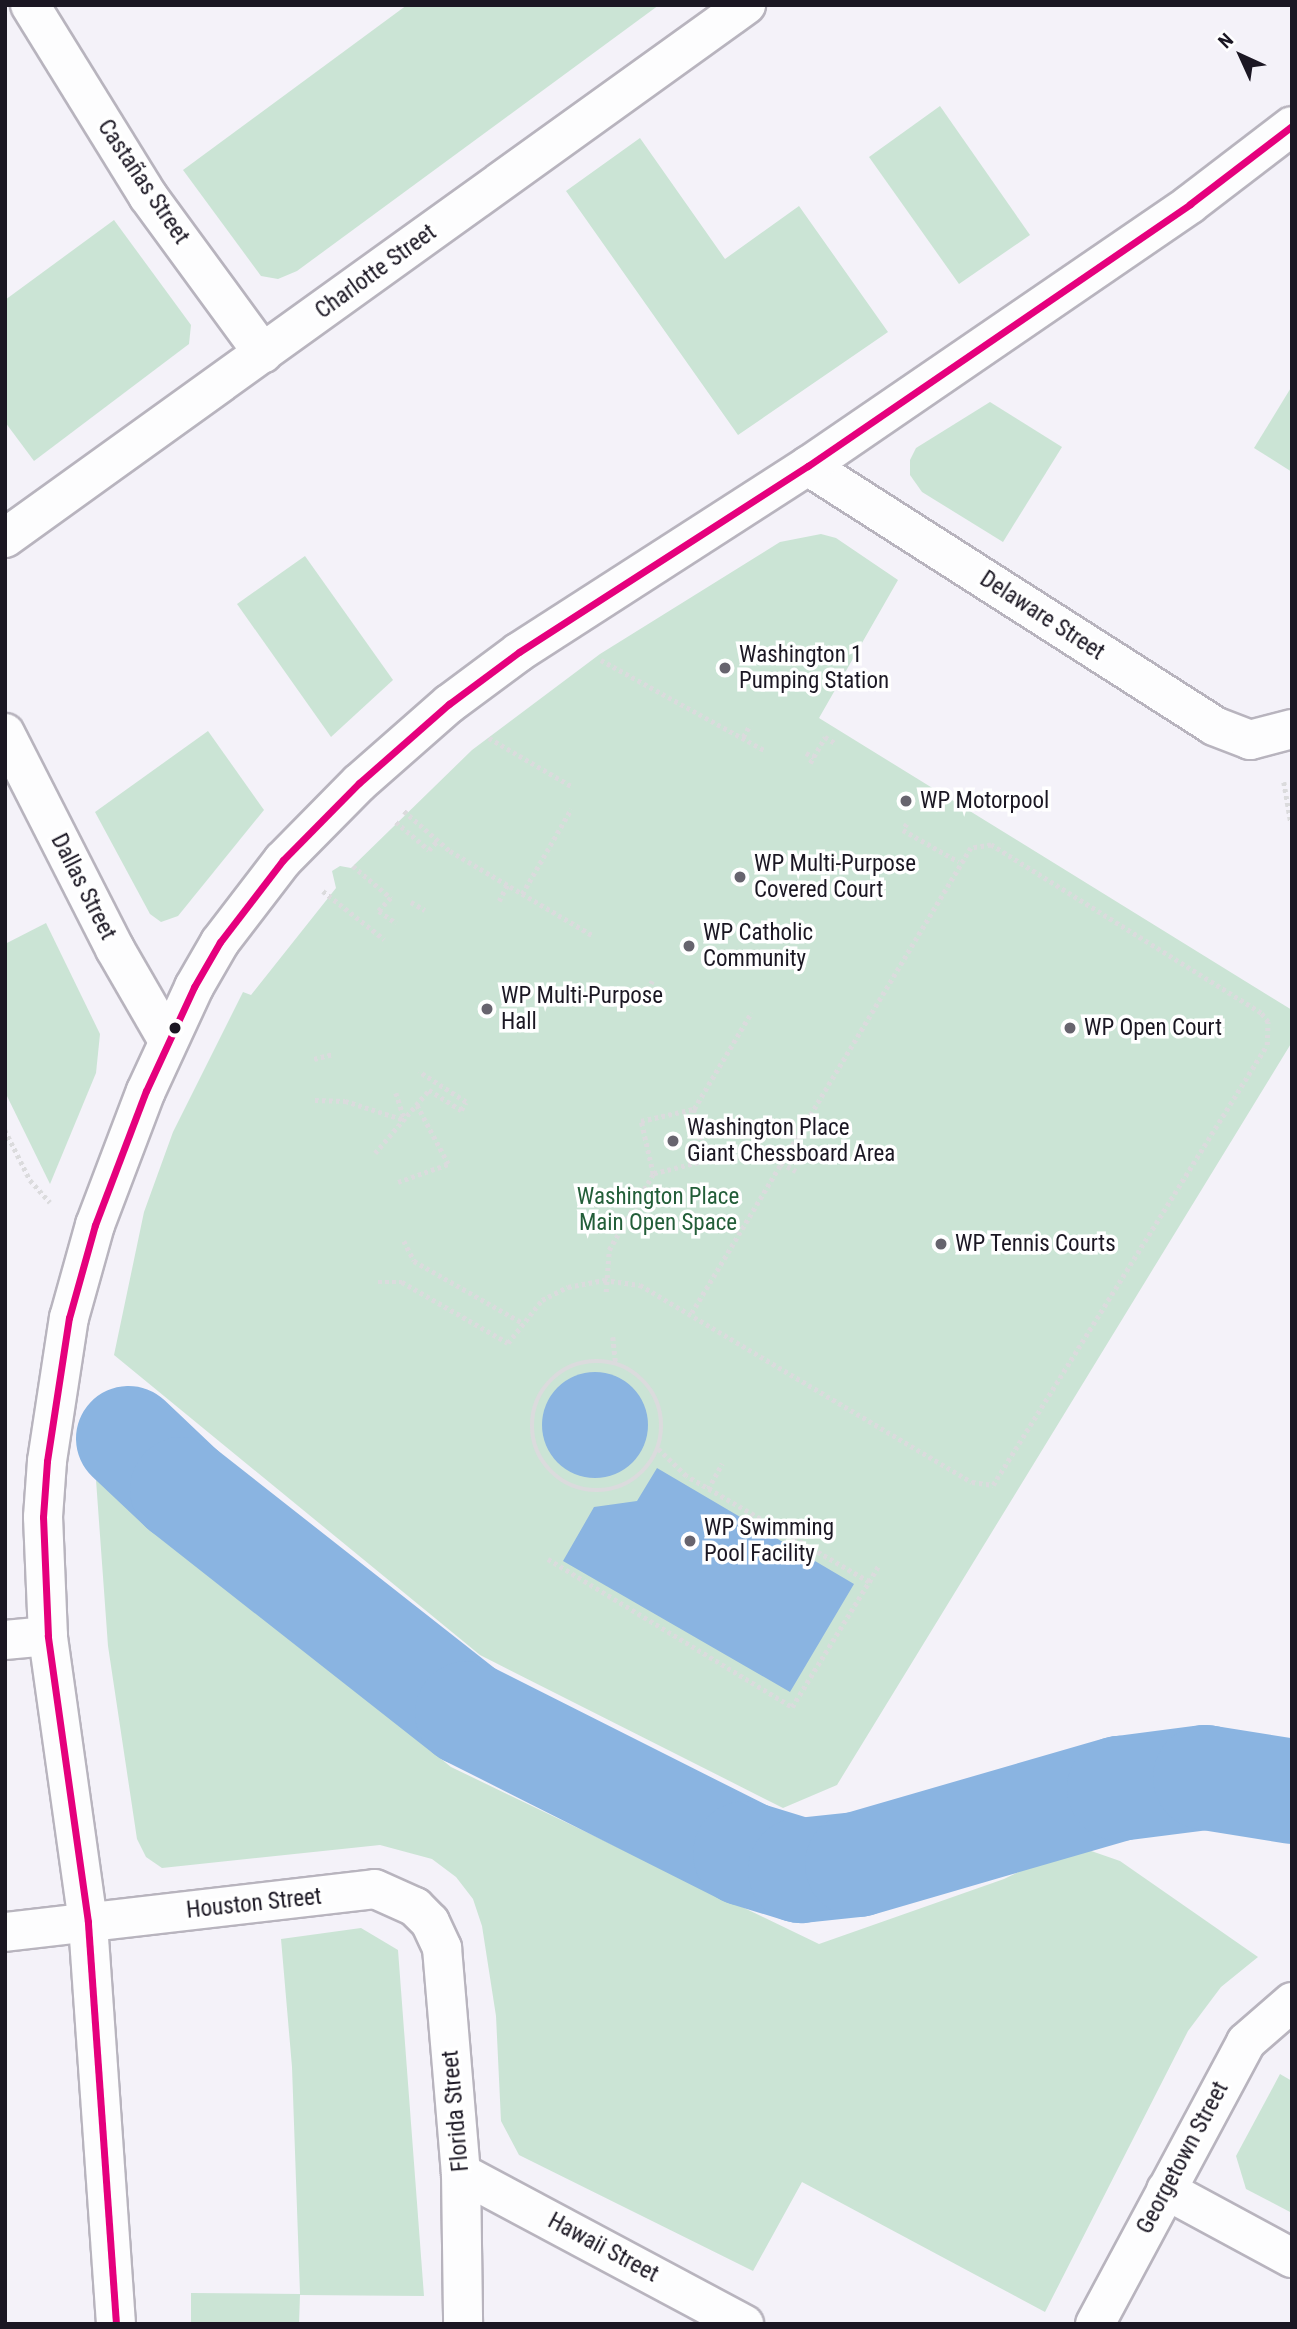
<!DOCTYPE html>
<meta charset="utf-8">
<style>
body{margin:0}
#map{position:relative;width:1297px;height:2329px;overflow:hidden;background:#f4f2f9;font-family:"Roboto Condensed",sans-serif}
div>[style]{position:absolute}
.green>*{inset:0;background:#cbe4d5}
.water>*{inset:0;background:#8ab4e1}
.round{border-radius:50%}
.river>*{height:105px;margin:-52.5px;padding:0 52.5px;transform-origin:52.5px;border-radius:52.5px;background:#8ab4e1}
.path>*{height:4.5px;margin-top:-2.25px;transform-origin:0;background:repeating-linear-gradient(90deg,#dbdbdd 0 3.5px,transparent 0 7px)}
.path>.ring{margin:-2.25px;padding:0;box-sizing:content-box;background:none;border:4.5px solid #dbdbdd;border-radius:50%}
.roads{filter:drop-shadow(2px 0 #b8b4be) drop-shadow(-2px 0 #b8b4be) drop-shadow(0 2px #b8b4be) drop-shadow(0 -2px #b8b4be)}
.street>*{height:38px;margin:-19px;padding:0 19px;transform-origin:19px;border-radius:19px;background:#fdfdfe}
.bus-1>*{height:7px;margin:-3.5px;padding:0 3.5px;transform-origin:3.5px;border-radius:3.5px;background:#e5007d}
.dots>*{width:19px;height:19px;translate:-50% -50%;box-sizing:border-box;border:4px solid #fff;border-radius:50%}
span{translate:-50% -50%;white-space:nowrap;text-align:center;line-height:1.15;-webkit-text-stroke:7px #fff;paint-order:stroke}
.street-label{font-size:23px;color:#1b1723}
.poi-label{font-size:23px;color:#1b1723}
.left{translate:0 -50%;text-align:left}
.park-label{font-size:23px;color:#235e39}
.frame{position:absolute;inset:0;border:7px solid #1b1723;pointer-events:none}
.north{position:absolute;left:1206px;top:21px;width:70px;height:70px;-webkit-text-stroke:5px #fff;paint-order:stroke;rotate:315deg;font-size:19px;font-weight:700;line-height:28px;text-align:center;color:#1b1723}
.north::after{content:'';display:block;margin:auto;width:24px;height:32px;background:#1b1723;clip-path:polygon(50% 0,100% 100%,50% 72%,0 100%)}
</style>
<div id="map">
<div class="green">
<i style="clip-path:polygon(407px 5px,659px 5px,297px 271px,278px 279px,261px 276px,183px 170px)"></i>
<i style="clip-path:polygon(940px 106px,1030px 235px,959px 284px,869px 157px)"></i>
<i style="clip-path:polygon(640px 138px,725px 259px,799px 206px,888px 332px,738px 435px,566px 191px)"></i>
<i style="clip-path:polygon(114px 220px,191px 325px,189px 344px,34px 461px,5px 422px,5px 300px)"></i>
<i style="clip-path:polygon(1292px 386px,1292px 472px,1254px 448px)"></i>
<i style="clip-path:polygon(990px 402px,1062px 447px,1003px 542px,922px 492px,910px 475px,910px 460px,916px 448px)"></i>
<i style="clip-path:polygon(821px 534px,836px 538px,898px 580px,819px 718px,1292px 1010px,1292px 1042px,837px 1785px,783px 1808px,480px 1655px,114px 1355px,144px 1212px,173px 1132px,243px 992px,251px 995px,336px 888px,332px 871px,340px 866px,351px 868px,472px 750px,600px 654px,780px 542px)"></i>
<i style="clip-path:polygon(305px 556px,393px 680px,331px 737px,237px 604px)"></i>
<i style="clip-path:polygon(208px 731px,264px 810px,178px 916px,161px 922px,150px 914px,95px 812px)"></i>
<i style="clip-path:polygon(46px 923px,100px 1034px,96px 1073px,50px 1184px,5px 1092px,5px 944px)"></i>
<i style="clip-path:polygon(96px 1480px,451px 1767px,819px 1944px,1004px 1879px,1074px 1845px,1120px 1861px,1258px 1957px,1221px 1987px,1188px 2031px,1045px 2312px,802px 2182px,753px 2271px,519px 2155px,501px 2121px,496px 2016px,482px 1926px,473px 1899px,456px 1877px,432px 1859px,380px 1845px,162px 1868px,146px 1857px,137px 1839px,108px 1646px)"></i>
<i style="clip-path:polygon(361px 1928px,398px 1950px,424px 2296px,300px 2295px,299px 2324px,191px 2324px,191px 2293px,300px 2294px,292px 2067px,281px 1939px)"></i>
<i style="clip-path:polygon(1280px 2074px,1292px 2081px,1292px 2213px,1246px 2189px,1236px 2156px)"></i>
</div>
<div class="water">
<i class="round" style="left:542px;top:1372px;width:106px;height:106px"></i>
<i style="clip-path:polygon(657px 1468px,854px 1584px,790px 1692px,563px 1561px,594px 1507px,637px 1501px)"></i>
</div>
<div class="river">
<i style="left:128px;top:1438px;width:74px;rotate:43.4deg"></i>
<i style="left:182px;top:1489px;width:362px;rotate:38.2deg"></i>
<i style="left:467px;top:1713px;width:311px;rotate:26.7deg"></i>
<i style="left:745px;top:1853px;width:58px;rotate:17.2deg"></i>
<i style="left:800px;top:1870px;width:57px;rotate:-6deg"></i>
<i style="left:857px;top:1864px;width:273px;rotate:-16.2deg"></i>
<i style="left:1119px;top:1788px;width:87px;rotate:-7.3deg"></i>
<i style="left:1205px;top:1777px;width:88px;rotate:9.1deg"></i>
</div>
<div class="path">
<i style="left:601px;top:660px;width:188px;rotate:28.9deg"></i>
<i style="left:743px;top:737px;width:14px;rotate:-60deg"></i>
<i style="left:489px;top:738px;width:97px;rotate:30.3deg"></i>
<i style="left:806px;top:753px;width:9px;rotate:27deg"></i>
<i style="left:810px;top:763px;width:30px;rotate:-60deg"></i>
<i style="left:825px;top:737px;width:12px;rotate:31deg"></i>
<i style="left:1284px;top:782px;width:42px;rotate:80.3deg"></i>
<i style="left:404px;top:811px;width:61px;rotate:41deg"></i>
<i style="left:450px;top:851px;width:167px;rotate:30.6deg"></i>
<i style="left:396px;top:822px;width:43px;rotate:40.3deg"></i>
<i style="left:429px;top:850px;width:13px;rotate:-48deg"></i>
<i style="left:907px;top:824px;width:7px;rotate:124deg"></i>
<i style="left:903px;top:830px;width:64px;rotate:29.7deg"></i>
<i style="left:353px;top:866px;width:50px;rotate:40.1deg"></i>
<i style="left:391px;top:898px;width:18px;rotate:133deg"></i>
<i style="left:379px;top:911px;width:21px;rotate:35deg"></i>
<i style="left:323px;top:891px;width:78px;rotate:38.2deg"></i>
<i style="left:522px;top:894px;width:98px;rotate:-60deg"></i>
<i style="left:499px;top:901px;width:18px;rotate:-63deg"></i>
<i style="left:411px;top:902px;width:16px;rotate:30deg"></i>
<i style="left:648px;top:990px;width:10px;rotate:-66deg"></i>
<i style="left:314px;top:1059px;width:20px;rotate:-15deg"></i>
<i style="left:396px;top:1093px;width:28px;rotate:72deg"></i>
<i style="left:315px;top:1100px;width:30px;rotate:2deg"></i>
<i style="left:345px;top:1101px;width:63px;rotate:17.6deg"></i>
<i style="left:694px;top:1109px;width:112px;rotate:-59.3deg"></i>
<i style="left:5px;top:1130px;width:56px;rotate:63.4deg"></i>
<i style="left:30px;top:1180px;width:30px;rotate:48deg"></i>
<i style="left:792px;top:1146px;width:17px;rotate:28deg"></i>
<i style="left:375px;top:1153px;width:83px;rotate:-49.4deg"></i>
<i style="left:429px;top:1090px;width:38px;rotate:32deg"></i>
<i style="left:461px;top:1110px;width:9px;rotate:-58deg"></i>
<i style="left:466px;top:1102px;width:56px;rotate:-147.4deg"></i>
<i style="left:781px;top:1163px;width:17px;rotate:28deg"></i>
<i style="left:398px;top:1182px;width:53px;rotate:-19.8deg"></i>
<i style="left:448px;top:1164px;width:66px;rotate:-118.1deg"></i>
<i style="left:404px;top:1241px;width:22px;rotate:63deg"></i>
<i style="left:414px;top:1261px;width:123px;rotate:29.7deg"></i>
<i style="left:378px;top:1282px;width:24px"></i>
<i style="left:402px;top:1282px;width:122px;rotate:29.9deg"></i>
<i style="left:508px;top:1343px;width:55px;rotate:-51.7deg"></i>
<i style="left:542px;top:1300px;width:29px;rotate:-27deg"></i>
<i style="left:568px;top:1287px;width:37px;rotate:-11deg"></i>
<i style="left:604px;top:1280px;width:36px;rotate:8deg"></i>
<i style="left:640px;top:1285px;width:386px;rotate:30.7deg"></i>
<i style="left:972px;top:1482px;width:21px;rotate:8deg"></i>
<i style="left:993px;top:1485px;width:518px;rotate:-58.09deg"></i>
<i style="left:1267px;top:1045px;width:23px;rotate:-88deg"></i>
<i style="left:1268px;top:1022px;width:11px;rotate:-128deg"></i>
<i style="left:1261px;top:1013px;width:318px;rotate:-148.1deg"></i>
<i style="left:991px;top:845px;width:20px;rotate:171deg"></i>
<i style="left:971px;top:848px;width:542px;rotate:120.96deg"></i>
<i style="left:606px;top:1292px;width:42px;rotate:-85.9deg"></i>
<i style="left:609px;top:1250px;width:88px;rotate:-59.9deg"></i>
<i style="left:653px;top:1174px;width:54px;rotate:-102.8deg"></i>
<i style="left:641px;top:1121px;width:54px;rotate:-12.8deg"></i>
<i style="left:694px;top:1109px;width:53px;rotate:78.1deg"></i>
<i style="left:705px;top:1161px;width:54px;rotate:166deg"></i>
<i style="left:613px;top:1337px;width:27px;rotate:84deg"></i>
<i class="ring" style="left:532px;top:1361px;width:125.5px;height:125.5px"></i>
<i style="left:708px;top:1489px;width:29px;rotate:-61deg"></i>
<i style="left:548px;top:1559px;width:285px;rotate:31.2deg"></i>
<i style="left:792px;top:1707px;width:147px;rotate:-58.4deg"></i>
<i style="left:869px;top:1582px;width:211px;rotate:-149.9deg"></i>
<i style="left:686px;top:1476px;width:39px;rotate:-136deg"></i>
<i style="left:869px;top:1582px;width:20px;rotate:-60deg"></i>
</div>
<div class="roads">
<div class="street">
<i style="left:30px;top:5px;width:225px;rotate:58.3deg"></i>
<i style="left:148px;top:196px;width:195px;rotate:53.8deg"></i>
<i style="left:808px;top:466px;width:482px;rotate:32.6deg"></i>
<i style="left:1214px;top:726px;width:39px;rotate:21deg"></i>
<i style="left:1250px;top:740px;width:43px;rotate:-14.7deg"></i>
<i style="left:5px;top:538px;width:913px;rotate:-35.73deg"></i>
<i style="left:5px;top:733px;width:242px;rotate:63deg"></i>
<i style="left:115px;top:949px;width:104px;rotate:60deg"></i>
<i style="left:5px;top:1640px;width:43px;rotate:-5.3deg"></i>
<i style="left:5px;top:1932px;width:372px;rotate:-6.6deg"></i>
<i style="left:375px;top:1889px;width:44px;rotate:24.2deg"></i>
<i style="left:415px;top:1907px;width:21px;rotate:45deg"></i>
<i style="left:430px;top:1922px;width:29px;rotate:65deg"></i>
<i style="left:442px;top:1948px;width:226px;rotate:85.2deg"></i>
<i style="left:461px;top:2173px;width:151px;rotate:89.2deg"></i>
<i style="left:461px;top:2173px;width:321px;rotate:28.1deg"></i>
<i style="left:1166px;top:2190px;width:143px;rotate:28.4deg"></i>
<i style="left:116px;top:2324px;width:403px;rotate:-94deg"></i>
<i style="left:88px;top:1922px;width:289px;rotate:-98deg"></i>
<i style="left:48px;top:1636px;width:119px;rotate:-92.4deg"></i>
<i style="left:43px;top:1517px;width:56px;rotate:-85.9deg"></i>
<i style="left:47px;top:1461px;width:145px;rotate:-81.3deg"></i>
<i style="left:69px;top:1318px;width:97px;rotate:-74.4deg"></i>
<i style="left:95px;top:1225px;width:143px;rotate:-69.2deg"></i>
<i style="left:146px;top:1091px;width:115px;rotate:-65.2deg"></i>
<i style="left:194px;top:987px;width:52px;rotate:-60deg"></i>
<i style="left:220px;top:942px;width:103px;rotate:-52.5deg"></i>
<i style="left:283px;top:860px;width:108px;rotate:-45.4deg"></i>
<i style="left:359px;top:783px;width:120px;rotate:-41.3deg"></i>
<i style="left:449px;top:704px;width:87px;rotate:-36.6deg"></i>
<i style="left:519px;top:652px;width:344px;rotate:-32.8deg"></i>
<i style="left:808px;top:466px;width:463px;rotate:-34.4deg"></i>
<i style="left:1190px;top:204px;width:128px;rotate:-37.4deg"></i>
<i style="left:1095px;top:2324px;width:320px;rotate:-61.8deg"></i>
<i style="left:1246px;top:2042px;width:61px;rotate:-41deg"></i>
</div>
</div>
<div class="bus-1">
<i style="left:116px;top:2324px;width:403px;rotate:-94deg"></i>
<i style="left:88px;top:1922px;width:289px;rotate:-98deg"></i>
<i style="left:48px;top:1636px;width:119px;rotate:-92.4deg"></i>
<i style="left:43px;top:1517px;width:56px;rotate:-85.9deg"></i>
<i style="left:47px;top:1461px;width:145px;rotate:-81.3deg"></i>
<i style="left:69px;top:1318px;width:97px;rotate:-74.4deg"></i>
<i style="left:95px;top:1225px;width:143px;rotate:-69.2deg"></i>
<i style="left:146px;top:1091px;width:115px;rotate:-65.2deg"></i>
<i style="left:194px;top:987px;width:52px;rotate:-60deg"></i>
<i style="left:220px;top:942px;width:103px;rotate:-52.5deg"></i>
<i style="left:283px;top:860px;width:108px;rotate:-45.4deg"></i>
<i style="left:359px;top:783px;width:120px;rotate:-41.3deg"></i>
<i style="left:449px;top:704px;width:87px;rotate:-36.6deg"></i>
<i style="left:519px;top:652px;width:344px;rotate:-32.8deg"></i>
<i style="left:808px;top:466px;width:463px;rotate:-34.4deg"></i>
<i style="left:1190px;top:204px;width:128px;rotate:-37.4deg"></i>
</div>
<div class="dots">
<i style="left:725px;top:668px;background:#67646e"></i>
<i style="left:906px;top:801px;background:#67646e"></i>
<i style="left:740px;top:877px;background:#67646e"></i>
<i style="left:689px;top:946px;background:#67646e"></i>
<i style="left:487px;top:1009px;background:#67646e"></i>
<i style="left:175px;top:1028px;background:#1b1723"></i>
<i style="left:1070px;top:1028px;background:#67646e"></i>
<i style="left:673px;top:1141px;background:#67646e"></i>
<i style="left:941px;top:1244px;background:#67646e"></i>
<i style="left:690px;top:1541px;background:#67646e"></i>
</div>
<div class="street-label">
<span style="left:143px;top:182px;rotate:56deg">Castañas Street</span>
<span style="left:376px;top:272px;rotate:-36deg">Charlotte Street</span>
<span style="left:1042px;top:616px;rotate:33deg">Delaware Street</span>
<span style="left:83px;top:887px;rotate:63deg">Dallas Street</span>
<span style="left:254px;top:1904px;rotate:-6deg">Houston Street</span>
<span style="left:456px;top:2111px;rotate:-95deg">Florida Street</span>
<span style="left:1183px;top:2158px;rotate:-62deg">Georgetown Street</span>
<span style="left:603px;top:2248px;rotate:28deg">Hawaii Street</span>
</div>
<div class="poi-label">
<span class="left" style="left:739px;top:668px">Washington 1<br>Pumping Station</span>
<span class="left" style="left:920px;top:801px">WP Motorpool</span>
<span class="left" style="left:754px;top:877px">WP Multi-Purpose<br>Covered Court</span>
<span class="left" style="left:703px;top:946px">WP Catholic<br>Community</span>
<span class="left" style="left:501px;top:1009px">WP Multi-Purpose<br>Hall</span>
<span class="left" style="left:1084px;top:1028px">WP Open Court</span>
<span class="left" style="left:687px;top:1141px">Washington Place<br>Giant Chessboard Area</span>
<span class="left" style="left:955px;top:1244px">WP Tennis Courts</span>
<span class="left" style="left:704px;top:1541px">WP Swimming<br>Pool Facility</span>
</div>
<div class="park-label">
<span style="left:658px;top:1210px">Washington Place<br>Main Open Space</span>
</div>
<div class="frame"></div>
<div class="north">N</div>
</div>
